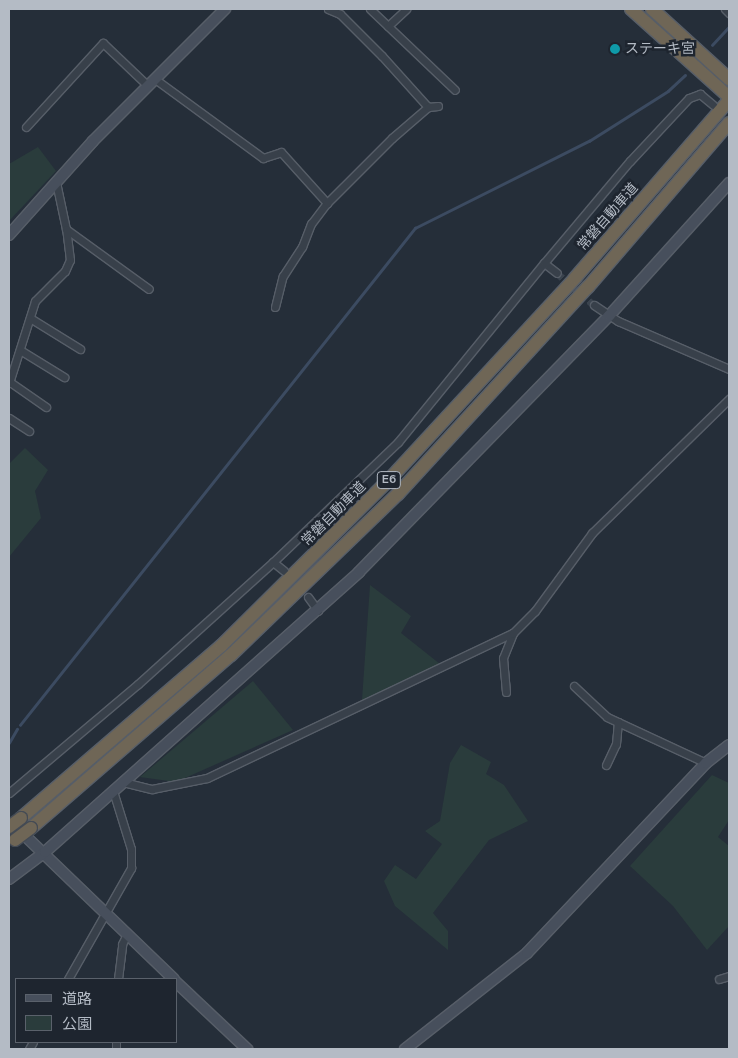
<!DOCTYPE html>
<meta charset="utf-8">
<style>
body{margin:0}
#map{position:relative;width:738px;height:1058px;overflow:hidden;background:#252e39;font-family:"Nunito Sans","Noto Sans JP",sans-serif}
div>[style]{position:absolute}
.green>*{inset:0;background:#2a3c3c}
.stream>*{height:2.5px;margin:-1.25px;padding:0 1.25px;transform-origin:1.25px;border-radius:1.25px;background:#3c4b61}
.street-tunnel>*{height:7px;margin-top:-3.5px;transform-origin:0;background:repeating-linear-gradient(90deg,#3a434e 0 7px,transparent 0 10.5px)}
.roads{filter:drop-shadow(1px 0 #575e68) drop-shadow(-1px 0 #575e68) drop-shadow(0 1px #575e68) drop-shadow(0 -1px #575e68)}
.street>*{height:7px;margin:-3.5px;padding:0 3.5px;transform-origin:3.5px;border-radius:3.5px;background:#38404a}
.secondary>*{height:10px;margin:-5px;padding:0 5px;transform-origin:5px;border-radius:5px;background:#474f5c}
.highway>*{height:12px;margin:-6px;padding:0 6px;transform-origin:6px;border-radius:6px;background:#6f6656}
.bridges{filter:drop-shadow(1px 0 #444b55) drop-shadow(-1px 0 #444b55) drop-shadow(0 1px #444b55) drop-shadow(0 -1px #444b55)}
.highway-bridge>*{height:12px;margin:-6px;padding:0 6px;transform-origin:6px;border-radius:6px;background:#6f6656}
.dots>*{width:14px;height:14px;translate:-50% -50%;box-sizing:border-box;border:2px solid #1e252f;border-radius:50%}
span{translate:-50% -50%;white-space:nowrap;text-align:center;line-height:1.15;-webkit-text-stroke:5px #1e252f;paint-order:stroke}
.shield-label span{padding:1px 4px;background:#1e252f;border:1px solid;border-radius:4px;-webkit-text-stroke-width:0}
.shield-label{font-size:12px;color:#b4bbc5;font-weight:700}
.poi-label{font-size:14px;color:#b4bbc5}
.left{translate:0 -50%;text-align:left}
.street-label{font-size:14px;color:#b4bbc5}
.frame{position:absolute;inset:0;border:10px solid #b4bbc5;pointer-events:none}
.legend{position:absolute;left:15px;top:978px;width:162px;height:65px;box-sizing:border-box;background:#1e252f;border:1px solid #5a616b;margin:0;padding:6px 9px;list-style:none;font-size:15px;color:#b4bbc5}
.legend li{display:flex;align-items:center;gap:10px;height:25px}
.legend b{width:25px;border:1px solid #5a616b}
</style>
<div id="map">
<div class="green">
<i style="clip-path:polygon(38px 147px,56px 171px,9px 221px,9px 164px)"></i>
<i style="clip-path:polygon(25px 448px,48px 470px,35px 491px,41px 518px,9px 557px,9px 464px)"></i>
<i style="clip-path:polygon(370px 585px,411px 616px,401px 633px,440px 664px,362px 700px)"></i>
<i style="clip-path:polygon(253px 681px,293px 730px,176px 782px,140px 777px)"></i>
<i style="clip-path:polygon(461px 745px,491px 762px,486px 774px,504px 785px,528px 821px,489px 840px,433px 913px,448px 931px,448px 950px,395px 906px,384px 881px,395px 865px,416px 879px,442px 844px,425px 831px,440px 821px,450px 763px)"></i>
<i style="clip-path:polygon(712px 775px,729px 783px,729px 820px,718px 837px,729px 846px,729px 926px,707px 950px,673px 906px,630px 866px)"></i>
</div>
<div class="stream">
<i style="left:712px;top:45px;width:25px;rotate:-47deg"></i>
<i style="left:20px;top:725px;width:635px;rotate:-51.52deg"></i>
<i style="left:415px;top:228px;width:195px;rotate:-26.6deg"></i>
<i style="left:589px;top:141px;width:93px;rotate:-32.3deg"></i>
<i style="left:668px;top:91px;width:23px;rotate:-43deg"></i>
<i style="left:9px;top:743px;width:16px;rotate:-60deg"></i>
</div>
<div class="street-tunnel">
<i style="left:557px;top:273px;width:49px;rotate:40.9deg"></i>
</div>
<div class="roads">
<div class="street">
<i style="left:328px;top:9px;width:13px;rotate:23deg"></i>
<i style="left:340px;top:14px;width:59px;rotate:45deg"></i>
<i style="left:382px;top:56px;width:69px;rotate:48deg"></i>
<i style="left:370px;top:9px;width:117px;rotate:43.6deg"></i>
<i style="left:725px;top:9px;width:6px;rotate:45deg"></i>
<i style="left:388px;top:26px;width:25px;rotate:-43deg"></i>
<i style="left:155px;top:79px;width:134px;rotate:36.2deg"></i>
<i style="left:263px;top:158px;width:19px;rotate:-18deg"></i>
<i style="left:281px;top:152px;width:69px;rotate:48deg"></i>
<i style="left:26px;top:127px;width:114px;rotate:-47.5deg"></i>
<i style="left:103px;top:43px;width:62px;rotate:43.7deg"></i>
<i style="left:56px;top:182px;width:48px;rotate:78deg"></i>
<i style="left:66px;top:229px;width:102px;rotate:35.9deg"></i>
<i style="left:544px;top:263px;width:16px;rotate:38deg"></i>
<i style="left:594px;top:305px;width:29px;rotate:34deg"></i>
<i style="left:618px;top:321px;width:121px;rotate:23.4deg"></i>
<i style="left:275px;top:307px;width:32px;rotate:-76deg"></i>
<i style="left:283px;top:276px;width:35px;rotate:-57deg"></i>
<i style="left:302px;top:247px;width:25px;rotate:-69deg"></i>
<i style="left:311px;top:224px;width:26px;rotate:-53deg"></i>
<i style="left:327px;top:203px;width:92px;rotate:-45deg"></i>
<i style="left:392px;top:138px;width:48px;rotate:-40.7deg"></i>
<i style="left:428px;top:107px;width:10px;rotate:-6deg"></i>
<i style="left:30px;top:318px;width:59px;rotate:31.8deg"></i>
<i style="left:20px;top:350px;width:52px;rotate:31.5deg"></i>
<i style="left:10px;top:382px;width:44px;rotate:34.8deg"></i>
<i style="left:9px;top:383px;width:86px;rotate:-72.4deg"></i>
<i style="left:35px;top:301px;width:42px;rotate:-45deg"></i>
<i style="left:65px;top:271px;width:12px;rotate:-66deg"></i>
<i style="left:70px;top:260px;width:31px;rotate:-97deg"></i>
<i style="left:9px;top:418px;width:24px;rotate:33deg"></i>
<i style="left:273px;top:562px;width:14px;rotate:39deg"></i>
<i style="left:308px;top:597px;width:17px;rotate:54deg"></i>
<i style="left:574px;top:686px;width:45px;rotate:43.2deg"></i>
<i style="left:607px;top:717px;width:109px;rotate:24.9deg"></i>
<i style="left:506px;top:692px;width:34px;rotate:-95deg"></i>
<i style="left:503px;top:658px;width:27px;rotate:-68deg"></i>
<i style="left:606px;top:765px;width:23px;rotate:-65deg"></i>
<i style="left:616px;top:744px;width:22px;rotate:-85deg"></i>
<i style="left:123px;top:782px;width:30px;rotate:14deg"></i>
<i style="left:152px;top:789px;width:56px;rotate:-11.3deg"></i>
<i style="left:207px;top:778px;width:339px;rotate:-25.4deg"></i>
<i style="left:513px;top:633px;width:31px;rotate:-45deg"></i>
<i style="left:535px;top:611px;width:97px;rotate:-53.8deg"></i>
<i style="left:592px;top:533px;width:192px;rotate:-44.4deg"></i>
<i style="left:9px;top:793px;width:169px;rotate:-40.2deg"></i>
<i style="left:138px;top:684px;width:182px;rotate:-42.1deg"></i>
<i style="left:273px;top:562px;width:173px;rotate:-43.8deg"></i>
<i style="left:398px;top:442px;width:231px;rotate:-50.8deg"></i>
<i style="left:544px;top:263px;width:133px;rotate:-49.9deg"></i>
<i style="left:630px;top:161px;width:86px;rotate:-46.9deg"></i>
<i style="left:689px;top:98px;width:12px;rotate:-20deg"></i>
<i style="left:700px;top:94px;width:17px;rotate:40deg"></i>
<i style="left:68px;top:979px;width:128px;rotate:-60.4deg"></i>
<i style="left:131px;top:868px;width:19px;rotate:-90deg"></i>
<i style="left:131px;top:849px;width:61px;rotate:-107.2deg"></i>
<i style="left:118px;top:979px;width:35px;rotate:-83deg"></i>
<i style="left:122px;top:944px;width:11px;rotate:-63deg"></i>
<i style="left:719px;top:979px;width:10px;rotate:-17deg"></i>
<i style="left:116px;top:1042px;width:7px;rotate:90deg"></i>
<i style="left:29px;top:1049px;width:8px;rotate:-60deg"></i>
</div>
<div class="secondary">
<i style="left:9px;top:235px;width:126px;rotate:-48.2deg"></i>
<i style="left:93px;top:141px;width:187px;rotate:-45deg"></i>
<i style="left:18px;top:829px;width:216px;rotate:43.9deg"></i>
<i style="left:9px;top:879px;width:45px;rotate:-36.9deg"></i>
<i style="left:45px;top:852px;width:421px;rotate:-41.7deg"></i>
<i style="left:359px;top:572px;width:358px;rotate:-45.7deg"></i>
<i style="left:609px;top:316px;width:179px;rotate:-47.9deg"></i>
<i style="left:176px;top:982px;width:98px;rotate:43.3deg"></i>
<i style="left:405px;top:1049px;width:155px;rotate:-38.2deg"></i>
<i style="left:527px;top:953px;width:261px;rotate:-46.7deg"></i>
<i style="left:706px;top:763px;width:29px;rotate:-38deg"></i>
</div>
<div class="highway">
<i style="left:631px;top:9px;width:132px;rotate:41.9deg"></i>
<i style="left:652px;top:9px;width:104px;rotate:42.3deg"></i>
<i style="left:21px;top:818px;width:264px;rotate:-40.7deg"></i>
<i style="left:221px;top:646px;width:233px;rotate:-44.7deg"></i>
<i style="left:387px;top:482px;width:277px;rotate:-47.3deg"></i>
<i style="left:575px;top:278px;width:235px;rotate:-49.1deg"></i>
<i style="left:31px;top:828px;width:264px;rotate:-40.9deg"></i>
<i style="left:231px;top:655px;width:232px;rotate:-44deg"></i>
<i style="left:398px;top:494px;width:281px;rotate:-47.5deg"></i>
<i style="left:588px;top:287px;width:216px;rotate:-49.3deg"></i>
</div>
</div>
<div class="bridges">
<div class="highway-bridge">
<i style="left:9px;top:827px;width:15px;rotate:-37deg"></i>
<i style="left:15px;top:840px;width:20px;rotate:-37deg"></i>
</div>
</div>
<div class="dots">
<i style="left:615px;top:49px;background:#0f9aa8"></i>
</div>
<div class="shield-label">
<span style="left:389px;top:480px">E6</span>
</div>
<div class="poi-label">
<span class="left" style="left:625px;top:49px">ステーキ宮</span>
</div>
<div class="street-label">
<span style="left:608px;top:217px;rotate:-49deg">常磐自動車道</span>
<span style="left:334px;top:514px;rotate:-45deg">常磐自動車道</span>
</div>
<div class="frame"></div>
<ul class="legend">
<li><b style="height:6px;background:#474f5c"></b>道路</li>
<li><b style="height:14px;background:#2a3c3c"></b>公園</li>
</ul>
</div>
